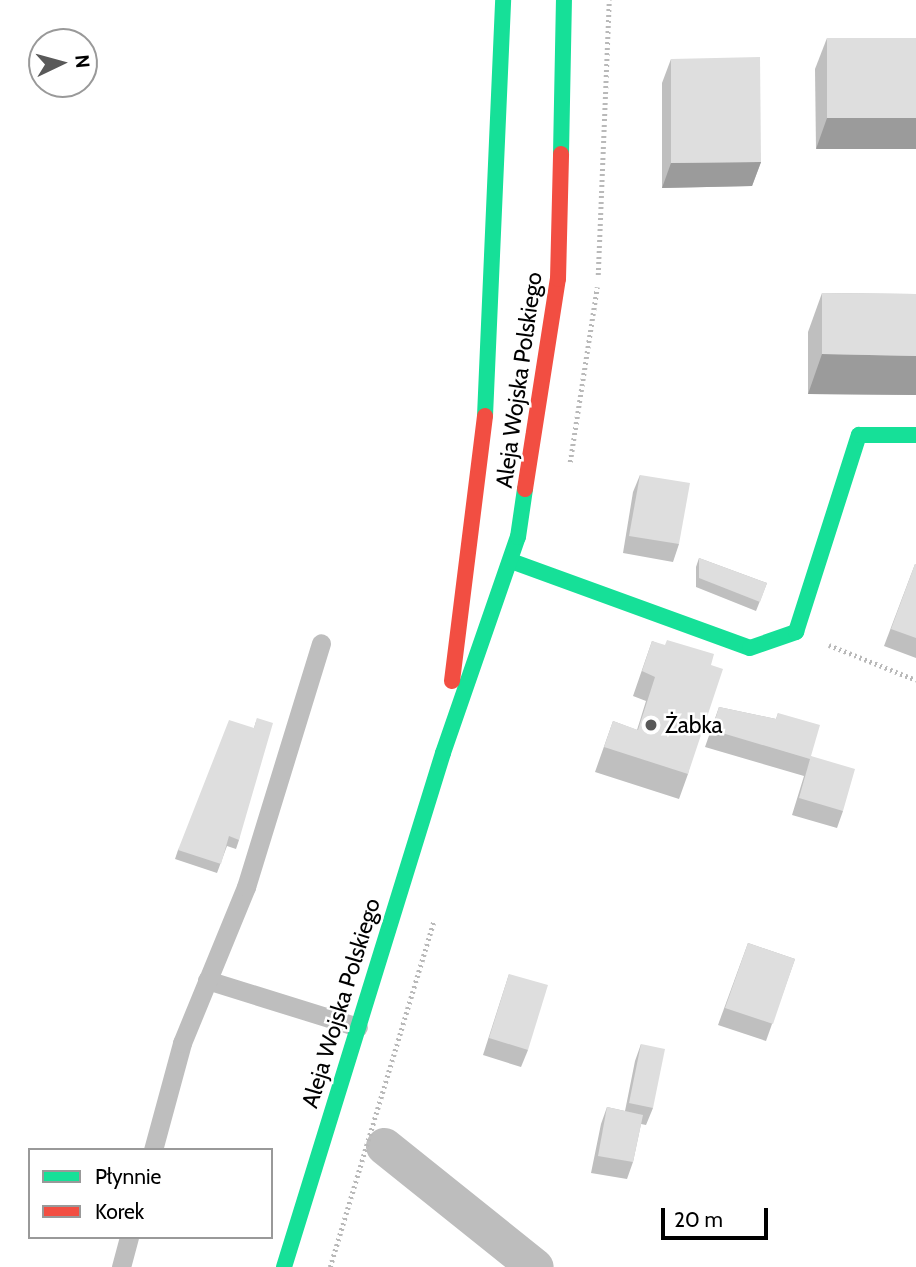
<!DOCTYPE html>
<meta charset="utf-8">
<style>
body{margin:0}
#map{position:relative;width:916px;height:1267px;overflow:hidden;background:#fff;font-family:Cabin,sans-serif}
div>[style]{position:absolute}
.canal>*{height:37px;margin:-18.5px;padding:0 18.5px;transform-origin:18.5px;border-radius:18.5px;background:#bdbdbd}
.path>*{height:4.5px;margin-top:-2.25px;transform-origin:0;background:repeating-linear-gradient(90deg,#b9b9b9 0 2px,transparent 0 5.5px)}
.lane>*{height:19px;margin:-9.5px;padding:0 9.5px;transform-origin:9.5px;border-radius:9.5px;background:#bebebe}
.fast>*{height:16px;margin:-8px;padding:0 8px;transform-origin:8px;border-radius:8px;background:#16e098}
.jam>*{height:16px;margin:-8px;padding:0 8px;transform-origin:8px;border-radius:8px;background:#f24e42}
.wall>*{inset:0;background:#bfbfbf}
.shaded-wall>*{inset:0;background:#9b9b9b}
.building>*{inset:0;background:#dedede}
.dots>*{width:19px;height:19px;translate:-50% -50%;box-sizing:border-box;border:4px solid #fff;border-radius:50%}
span{translate:-50% -50%;white-space:nowrap;text-align:center;line-height:1.15;-webkit-text-stroke:5px #fff;paint-order:stroke}
.street-label{font-size:23px;color:#000}
.poi-label{font-size:23px;color:#000}
.left{translate:0 -50%;text-align:left}
.legend{position:absolute;left:28px;top:1148px;width:245px;height:91px;box-sizing:border-box;background:#fff;border:2px solid #999;margin:0;padding:9px 12px;list-style:none;font-size:21px;color:#000}
.legend li{display:flex;align-items:center;gap:14px;height:35px}
.legend b{width:35px;border:2px solid #999}
.north{position:absolute;left:28px;top:28px;width:70px;height:70px;box-sizing:border-box;background:#fff;border:2px solid #999;border-radius:50%;rotate:85deg;font-size:19px;font-weight:700;line-height:28px;text-align:center;color:#000}
.north::after{content:'';display:block;margin:auto;width:24px;height:32px;background:#595959;clip-path:polygon(50% 0,100% 100%,50% 72%,0 100%)}
.scale{position:absolute;left:661px;top:1208px;width:107px;height:32px;box-sizing:border-box;border:4px solid #000;border-top:0;padding-left:9px;font-size:21px;line-height:24px;white-space:nowrap;color:#000;-webkit-text-stroke:5px #fff;paint-order:stroke}
</style>
<div id="map">
<div class="canal">
<i style="left:384px;top:1146px;width:193px;rotate:38.7deg"></i>
</div>
<div class="path">
<i style="left:598px;top:275px;width:275px;rotate:-87.7deg"></i>
<i style="left:570px;top:462px;width:177px;rotate:-81.2deg"></i>
<i style="left:829px;top:645px;width:94px;rotate:21.9deg"></i>
<i style="left:330px;top:1267px;width:362px;rotate:-73.3deg"></i>
</div>
<div class="lane">
<i style="left:207px;top:980px;width:158px;rotate:17.3deg"></i>
<i style="left:153px;top:1150px;width:111px;rotate:-74.8deg"></i>
<i style="left:182px;top:1043px;width:169px;rotate:-67.7deg"></i>
<i style="left:246px;top:887px;width:255px;rotate:-72.9deg"></i>
<i style="left:121px;top:1267px;width:31px;rotate:-75deg"></i>
</div>
<div class="fast">
<i style="left:561px;top:154px;width:154px;rotate:-88.9deg"></i>
<i style="left:485px;top:416px;width:416px;rotate:-87.5deg"></i>
<i style="left:511px;top:561px;width:254px;rotate:20deg"></i>
<i style="left:750px;top:648px;width:49px;rotate:-19.2deg"></i>
<i style="left:796px;top:632px;width:207px;rotate:-72.3deg"></i>
<i style="left:859px;top:435px;width:57px"></i>
<i style="left:284px;top:1267px;width:538px;rotate:-72.81deg"></i>
<i style="left:443px;top:753px;width:229px;rotate:-70.9deg"></i>
<i style="left:518px;top:537px;width:49px;rotate:-81.7deg"></i>
</div>
<div class="jam">
<i style="left:525px;top:489px;width:213px;rotate:-81.1deg"></i>
<i style="left:558px;top:279px;width:125px;rotate:-88.6deg"></i>
<i style="left:452px;top:681px;width:267px;rotate:-82.9deg"></i>
</div>
<div class="wall">
<i style="clip-path:polygon(827px 38px,916px 38px,816px 149px,815px 69px)"></i>
<i style="clip-path:polygon(671px 59px,761px 162px,752px 186px,662px 188px,662px 83px)"></i>
<i style="clip-path:polygon(822px 293px,916px 294px,916px 395px,808px 394px,808px 332px)"></i>
<i style="clip-path:polygon(640px 475px,679px 544px,673px 562px,623px 553px,633px 492px)"></i>
<i style="clip-path:polygon(699px 558px,767px 583px,756px 611px,696px 587px,696px 567px)"></i>
<i style="clip-path:polygon(915px 564px,916px 565px,916px 658px,884px 646px)"></i>
<i style="clip-path:polygon(652px 641px,711px 665px,688px 774px,679px 799px,595px 772px,613px 721px,637px 730px,646px 701px,633px 696px)"></i>
<i style="clip-path:polygon(719px 707px,776px 719px,778px 713px,811px 756px,843px 811px,837px 828px,792px 815px,804px 776px,705px 747px)"></i>
<i style="clip-path:polygon(257px 718px,239px 840px,236px 849px,227px 846px,217px 873px,175px 859px,178px 850px,254px 728px)"></i>
<i style="clip-path:polygon(748px 943px,795px 959px,766px 1041px,718px 1025px)"></i>
<i style="clip-path:polygon(509px 974px,528px 1050px,521px 1067px,483px 1055px)"></i>
<i style="clip-path:polygon(641px 1044px,653px 1108px,646px 1125px,641px 1124px,633px 1162px,627px 1179px,591px 1173px,601px 1124px,607px 1107px,625px 1111px,635px 1061px)"></i>
</div>
<div class="shaded-wall">
<i style="clip-path:polygon(827px 118px,916px 118px,916px 149px,816px 149px)"></i>
<i style="clip-path:polygon(761px 162px,752px 186px,662px 188px,671px 163px)"></i>
<i style="clip-path:polygon(822px 354px,916px 356px,916px 395px,808px 394px)"></i>
</div>
<div class="building">
<i style="clip-path:polygon(827px 38px,916px 38px,916px 118px,827px 118px)"></i>
<i style="clip-path:polygon(760px 57px,761px 162px,671px 163px,671px 59px)"></i>
<i style="clip-path:polygon(822px 293px,916px 294px,916px 356px,822px 354px)"></i>
<i style="clip-path:polygon(640px 475px,690px 483px,679px 544px,629px 536px)"></i>
<i style="clip-path:polygon(699px 558px,767px 583px,760px 602px,699px 578px)"></i>
<i style="clip-path:polygon(915px 564px,916px 565px,916px 638px,891px 629px)"></i>
<i style="clip-path:polygon(667px 640px,714px 654px,711px 665px,723px 669px,688px 774px,604px 747px,613px 721px,638px 730px,655px 677px,642px 671px,652px 641px,665px 645px)"></i>
<i style="clip-path:polygon(719px 707px,776px 719px,778px 713px,820px 725px,811px 756px,855px 769px,843px 811px,799px 798px,810px 759px,712px 730px)"></i>
<i style="clip-path:polygon(257px 718px,273px 723px,239px 840px,229px 836px,221px 864px,178px 850px,229px 720px,254px 728px)"></i>
<i style="clip-path:polygon(748px 943px,795px 959px,773px 1024px,725px 1008px)"></i>
<i style="clip-path:polygon(509px 974px,548px 985px,528px 1050px,489px 1038px)"></i>
<i style="clip-path:polygon(641px 1044px,665px 1049px,653px 1108px,629px 1103px)"></i>
<i style="clip-path:polygon(607px 1107px,643px 1115px,633px 1162px,598px 1156px)"></i>
</div>
<div class="dots">
<i style="left:651px;top:725px;background:#595959"></i>
</div>
<div class="street-label">
<span style="left:519px;top:380px;rotate:-82deg">Aleja Wojska Polskiego</span>
<span style="left:341px;top:1003px;rotate:-73deg">Aleja Wojska Polskiego</span>
</div>
<div class="poi-label">
<span class="left" style="left:665px;top:725px">Żabka</span>
</div>
<ul class="legend">
<li><b style="height:9px;background:#16e098"></b>Płynnie</li>
<li><b style="height:9px;background:#f24e42"></b>Korek</li>
</ul>
<div class="north">N</div>
<div class="scale">20 m</div>
</div>
